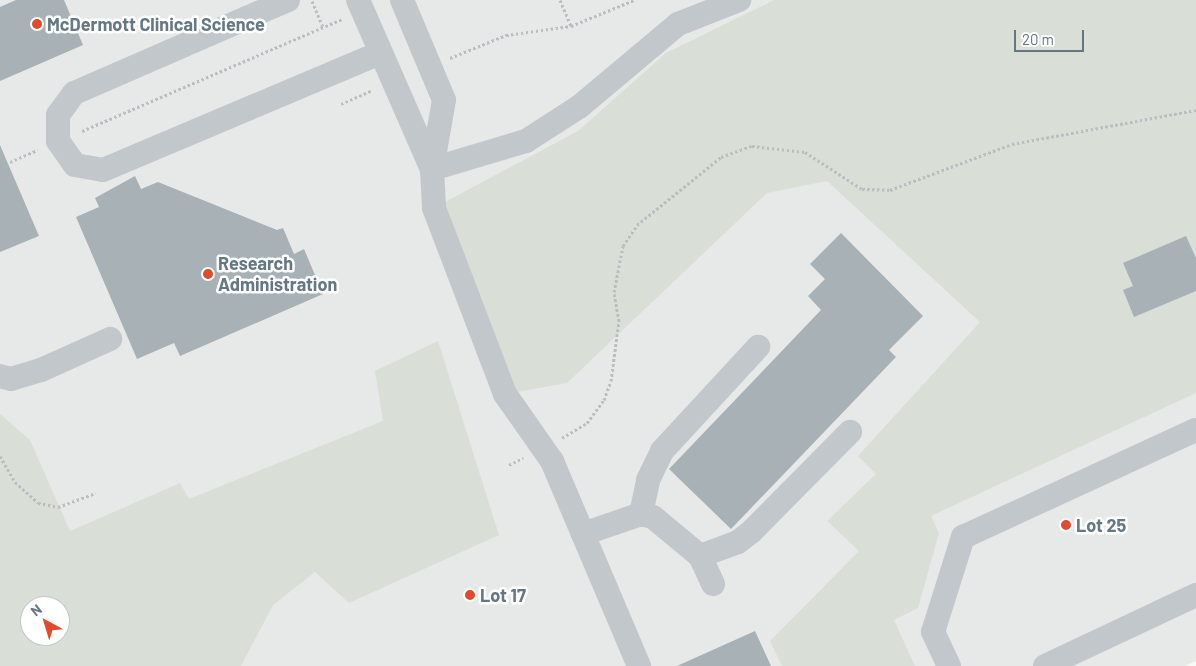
<!DOCTYPE html>
<style>
body{margin:0}
#map{position:relative;width:1196px;height:666px;overflow:hidden;background:#f9f9f7;font-family:Barlow,sans-serif}
div>[style]{position:absolute}
.built>*{inset:0;background:#e7e9e8}
.green>*{inset:0;background:#d9ded6}
.building>*{inset:0;background:#a7b1b6}
.path>*{height:3px;margin-top:-1.5px;transform-origin:0;background:repeating-linear-gradient(90deg,#babec1 0 2.5px,transparent 0 5px)}
.minor>*{height:24px;margin:-12px;padding:0 12px;transform-origin:12px;border-radius:12px;background:#c2c7cb}
.dots>*{width:14px;height:14px;translate:-50% -50%;box-sizing:border-box;border:2px solid #fff;border-radius:50%}
span{translate:-50% -50%;white-space:nowrap;text-align:center;line-height:1.15;-webkit-text-stroke:5px #fff;paint-order:stroke}
.poi-label{font-size:18px;color:#647782;font-weight:700}
.left{translate:0 -50%;text-align:left}
.north{position:absolute;left:20px;top:596px;width:50px;height:50px;box-sizing:border-box;background:#fff;border:1px solid #c1c9cd;border-radius:50%;rotate:321deg;font-size:14px;font-weight:700;line-height:20px;text-align:center;color:#647782}
.north::after{content:'';display:block;margin:auto;width:18px;height:22px;background:#e24a2e;clip-path:polygon(50% 0,100% 100%,50% 72%,0 100%)}
.scale{position:absolute;left:1014px;top:30px;width:70px;height:22px;box-sizing:border-box;border:2px solid #647782;border-top:0;padding-left:6px;font-size:15px;line-height:18px;white-space:nowrap;color:#647782;-webkit-text-stroke:4px #fff;paint-order:stroke}
</style>
<div id="map">
<div class="built">
<i style="clip-path:polygon(evenodd,0 0,1196px 0,1196px 661px,1185px 666px,0 666px,0 0,30px 606px,60px 606px,60px 636px,30px 636px,30px 606px)"></i>
</div>
<div class="green">
<i style="clip-path:polygon(774px 0,1196px 0,1196px 393px,931px 516px,939px 533px,918px 608px,894px 620px,915px 666px,782px 666px,770px 641px,859px 551px,827px 521px,876px 474px,858px 456px,980px 322px,827px 181px,767px 193px,567px 383px,505px 394px,434px 208px,578px 131px,666px 53px)"></i>
<i style="clip-path:polygon(evenodd,438px 341px,499px 535px,349px 603px,315px 572px,273px 605px,241px 666px,0 666px,0 414px,30px 440px,70px 531px,180px 483px,189px 499px,383px 421px,375px 371px,438px 341px,30px 606px,60px 606px,60px 636px,30px 636px,30px 606px)"></i>
</div>
<div class="building">
<i style="clip-path:polygon(16px 0,64px 0,83px 45px,0 81px,0 7px)"></i>
<i style="clip-path:polygon(0 145px,39px 236px,0 252px)"></i>
<i style="clip-path:polygon(135px 176px,141px 189px,158px 182px,277px 230px,283px 228px,294px 254px,304px 249px,323px 294px,180px 356px,174px 343px,137px 359px,76px 217px,99px 207px,95px 198px)"></i>
<i style="clip-path:polygon(841px 233px,923px 316px,889px 350px,896px 357px,731px 529px,669px 469px,821px 310px,808px 296px,825px 279px,810px 264px)"></i>
<i style="clip-path:polygon(1186px 236px,1196px 258px,1196px 291px,1134px 317px,1123px 290px,1133px 286px,1123px 263px)"></i>
<i style="clip-path:polygon(755px 631px,771px 666px,677px 666px)"></i>
</div>
<div class="path">
<i style="left:560px;top:0;width:28px;rotate:67deg"></i>
<i style="left:312px;top:1px;width:28px;rotate:67deg"></i>
<i style="left:450px;top:58px;width:61px;rotate:-22.3deg"></i>
<i style="left:506px;top:35px;width:66px;rotate:-7.9deg"></i>
<i style="left:571px;top:26px;width:68px;rotate:-22.4deg"></i>
<i style="left:341px;top:104px;width:35px;rotate:-24deg"></i>
<i style="left:82px;top:131px;width:283px;rotate:-23.3deg"></i>
<i style="left:10px;top:162px;width:30px;rotate:-24deg"></i>
<i style="left:562px;top:438px;width:29px;rotate:-31deg"></i>
<i style="left:587px;top:423px;width:29px;rotate:-54deg"></i>
<i style="left:604px;top:400px;width:20px;rotate:-70deg"></i>
<i style="left:611px;top:381px;width:61px;rotate:-82.4deg"></i>
<i style="left:619px;top:321px;width:29px;rotate:-100deg"></i>
<i style="left:614px;top:292px;width:47px;rotate:-78.9deg"></i>
<i style="left:623px;top:246px;width:25px;rotate:-56deg"></i>
<i style="left:637px;top:225px;width:108px;rotate:-39deg"></i>
<i style="left:721px;top:157px;width:33px;rotate:-20deg"></i>
<i style="left:752px;top:146px;width:53px;rotate:6.5deg"></i>
<i style="left:805px;top:152px;width:68px;rotate:33deg"></i>
<i style="left:862px;top:189px;width:28px;rotate:2deg"></i>
<i style="left:890px;top:190px;width:130px;rotate:-20.7deg"></i>
<i style="left:1012px;top:144px;width:187px;rotate:-10.5deg"></i>
<i style="left:0;top:456px;width:30px;rotate:60deg"></i>
<i style="left:15px;top:482px;width:31px;rotate:42deg"></i>
<i style="left:38px;top:503px;width:20px;rotate:11deg"></i>
<i style="left:58px;top:507px;width:40px;rotate:-20.2deg"></i>
<i style="left:509px;top:465px;width:16px;rotate:-27deg"></i>
</div>
<div class="minor">
<i style="left:288px;top:0;width:233px;rotate:156.5deg"></i>
<i style="left:74px;top:93px;width:27px;rotate:126deg"></i>
<i style="left:58px;top:115px;width:26px;rotate:90deg"></i>
<i style="left:58px;top:141px;width:29px;rotate:55deg"></i>
<i style="left:75px;top:165px;width:28px;rotate:10deg"></i>
<i style="left:103px;top:170px;width:301px;rotate:-22.9deg"></i>
<i style="left:358px;top:0;width:184px;rotate:66.4deg"></i>
<i style="left:402px;top:0;width:108px;rotate:67.2deg"></i>
<i style="left:444px;top:100px;width:70px;rotate:99.9deg"></i>
<i style="left:432px;top:169px;width:39px;rotate:87deg"></i>
<i style="left:434px;top:208px;width:199px;rotate:69.1deg"></i>
<i style="left:505px;top:394px;width:82px;rotate:55deg"></i>
<i style="left:552px;top:461px;width:223px;rotate:67deg"></i>
<i style="left:432px;top:169px;width:98px;rotate:-16.6deg"></i>
<i style="left:526px;top:141px;width:63px;rotate:-32.7deg"></i>
<i style="left:579px;top:107px;width:129px;rotate:-40deg"></i>
<i style="left:678px;top:24px;width:66px;rotate:-21.5deg"></i>
<i style="left:0;top:376px;width:11px;rotate:15deg"></i>
<i style="left:11px;top:379px;width:31px;rotate:-17deg"></i>
<i style="left:41px;top:370px;width:76px;rotate:-24.2deg"></i>
<i style="left:641px;top:514px;width:35px;rotate:-78deg"></i>
<i style="left:648px;top:480px;width:32px;rotate:-64deg"></i>
<i style="left:662px;top:451px;width:142px;rotate:-47.3deg"></i>
<i style="left:583px;top:534px;width:61px;rotate:-19deg"></i>
<i style="left:641px;top:514px;width:12px;rotate:14deg"></i>
<i style="left:653px;top:517px;width:61px;rotate:39.7deg"></i>
<i style="left:700px;top:556px;width:31px;rotate:65deg"></i>
<i style="left:700px;top:556px;width:40px;rotate:-20.2deg"></i>
<i style="left:738px;top:542px;width:16px;rotate:-38deg"></i>
<i style="left:751px;top:532px;width:141px;rotate:-45.3deg"></i>
<i style="left:949px;top:666px;width:38px;rotate:-115deg"></i>
<i style="left:933px;top:632px;width:100px;rotate:-72.5deg"></i>
<i style="left:963px;top:537px;width:256px;rotate:-24.7deg"></i>
<i style="left:1045px;top:666px;width:167px;rotate:-25.2deg"></i>
</div>
<div class="dots">
<i style="left:37px;top:24px;background:#e24a2e"></i>
<i style="left:208px;top:274px;background:#e24a2e"></i>
<i style="left:1066px;top:525px;background:#e24a2e"></i>
<i style="left:470px;top:595px;background:#e24a2e"></i>
</div>
<div class="poi-label">
<span class="left" style="left:47px;top:24px">McDermott Clinical Science</span>
<span class="left" style="left:218px;top:274px">Research<br>Administration</span>
<span class="left" style="left:1076px;top:525px">Lot 25</span>
<span class="left" style="left:480px;top:595px">Lot 17</span>
</div>
<div class="north">N</div>
<div class="scale">20 m</div>
</div>
